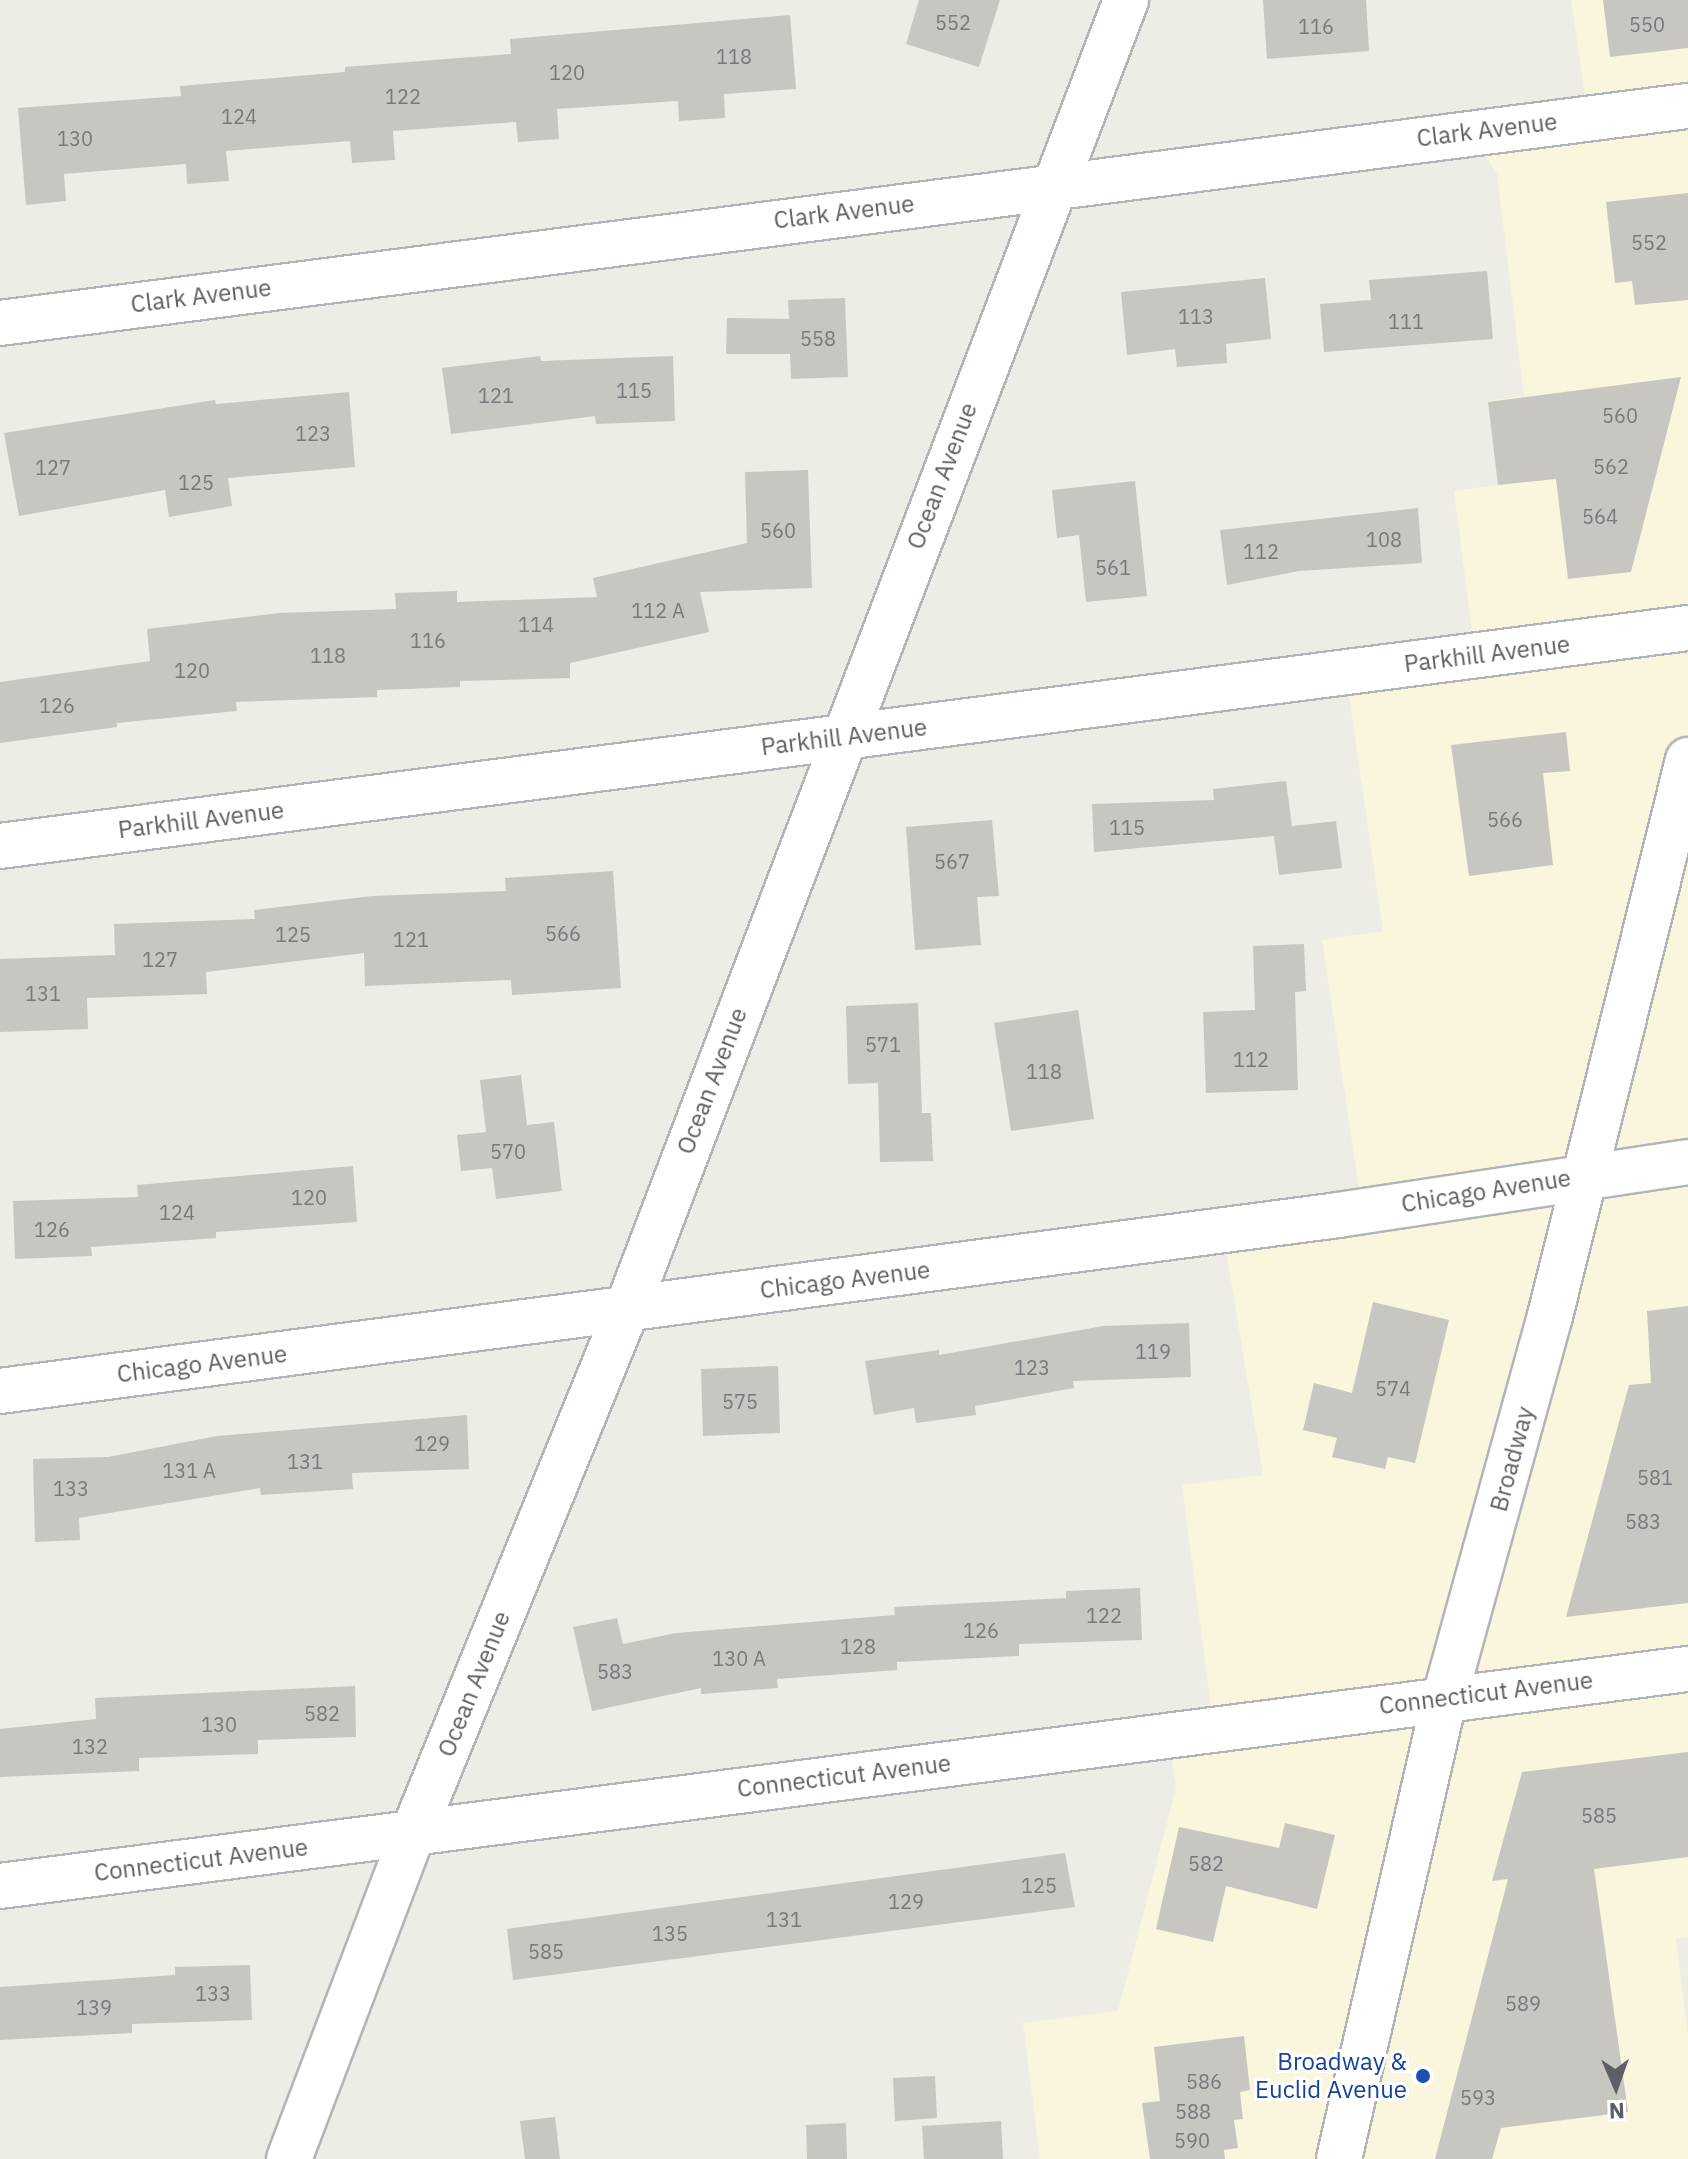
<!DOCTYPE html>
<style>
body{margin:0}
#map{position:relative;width:1688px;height:2159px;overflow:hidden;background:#edece5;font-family:"IBM Plex Sans",sans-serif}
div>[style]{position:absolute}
.commercial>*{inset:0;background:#f9f6dd}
.building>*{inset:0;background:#c8c6c1}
.roads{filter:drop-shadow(2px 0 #b2b4b8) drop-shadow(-2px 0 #b2b4b8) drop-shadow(0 2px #b2b4b8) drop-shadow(0 -2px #b2b4b8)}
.minor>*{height:44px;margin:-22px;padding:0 22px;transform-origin:22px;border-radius:22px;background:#fff}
.tertiary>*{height:44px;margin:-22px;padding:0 22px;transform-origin:22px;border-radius:22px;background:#fff}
.secondary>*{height:44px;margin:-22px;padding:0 22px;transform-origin:22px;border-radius:22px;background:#fff}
.dots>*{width:22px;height:22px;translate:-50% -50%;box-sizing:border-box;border:4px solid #fff;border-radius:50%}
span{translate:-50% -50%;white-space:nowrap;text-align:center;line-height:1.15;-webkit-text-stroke:6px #fff;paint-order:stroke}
.number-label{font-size:20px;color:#77797a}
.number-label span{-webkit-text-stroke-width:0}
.street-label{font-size:24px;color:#5c5f63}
.transit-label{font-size:24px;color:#164399}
.right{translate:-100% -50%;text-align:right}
.north{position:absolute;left:1576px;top:2047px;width:80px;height:80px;-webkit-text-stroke:6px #fff;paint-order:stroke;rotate:178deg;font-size:22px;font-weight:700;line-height:32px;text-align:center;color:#5c5f63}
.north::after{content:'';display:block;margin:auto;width:28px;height:36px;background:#5c5f63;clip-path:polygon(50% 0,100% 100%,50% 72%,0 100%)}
</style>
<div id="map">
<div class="commercial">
<i style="clip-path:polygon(1571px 0,1688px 0,1688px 1648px,1282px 1700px,1688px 1656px,1688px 1937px,1676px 1939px,1688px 2034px,1688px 2159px,1040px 2159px,1023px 2023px,1118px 2011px,1176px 1788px,1165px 1713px,1211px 1708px,1182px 1485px,1263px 1475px,1223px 1232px,1363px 1216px,1322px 940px,1383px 931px,1349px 695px,1478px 678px,1454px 491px,1504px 484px,1488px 401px,1524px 396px,1497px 174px,1480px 147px,1590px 130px)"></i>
</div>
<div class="building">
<i style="clip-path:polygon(919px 0,1000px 0,979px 67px,906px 44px)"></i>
<i style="clip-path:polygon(1263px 0,1366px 0,1369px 51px,1267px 59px)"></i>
<i style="clip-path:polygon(1603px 0,1688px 0,1688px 48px,1610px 57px)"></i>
<i style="clip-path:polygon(790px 15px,796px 89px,724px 94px,725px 118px,679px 121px,678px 101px,557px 109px,559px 139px,518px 142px,516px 122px,393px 131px,395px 160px,352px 163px,350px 141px,226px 151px,229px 181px,187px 184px,186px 164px,64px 174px,66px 201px,26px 205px,18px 108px,181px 96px,180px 86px,345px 72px,345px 67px,511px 54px,510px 39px)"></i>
<i style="clip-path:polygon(1688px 193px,1688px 300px,1635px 305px,1632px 281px,1615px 283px,1606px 202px)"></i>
<i style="clip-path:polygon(1487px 271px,1493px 339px,1324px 352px,1320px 304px,1371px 300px,1369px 280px)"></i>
<i style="clip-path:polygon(1265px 278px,1271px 339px,1226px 344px,1227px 363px,1177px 367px,1175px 349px,1127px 355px,1121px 292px)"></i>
<i style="clip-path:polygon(845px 298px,848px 377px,791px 379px,790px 354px,726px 354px,727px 318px,789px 319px,788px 300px)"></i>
<i style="clip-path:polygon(540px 356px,541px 361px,673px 356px,675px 421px,596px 424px,595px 416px,451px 434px,442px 368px)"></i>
<i style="clip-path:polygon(1681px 377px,1631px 572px,1568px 579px,1556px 479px,1498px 485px,1488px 402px)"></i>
<i style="clip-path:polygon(349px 392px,355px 467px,228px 478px,232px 506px,169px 517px,165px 490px,19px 516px,4px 433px,215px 400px,216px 404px)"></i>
<i style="clip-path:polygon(808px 470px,812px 588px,700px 592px,709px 632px,570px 663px,570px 678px,460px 681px,460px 687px,377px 690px,377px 697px,236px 702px,237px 711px,117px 723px,117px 727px,0 743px,0 682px,150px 661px,147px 629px,279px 613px,396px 609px,395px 593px,457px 591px,457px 602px,597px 597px,593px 578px,747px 543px,745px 472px)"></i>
<i style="clip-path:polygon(1135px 481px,1147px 596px,1086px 602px,1079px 535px,1057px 538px,1052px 490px)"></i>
<i style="clip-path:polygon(1418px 508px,1422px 563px,1299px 571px,1227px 585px,1220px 530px)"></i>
<i style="clip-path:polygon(1566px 732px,1570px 771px,1543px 773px,1553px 865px,1469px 876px,1451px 745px)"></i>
<i style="clip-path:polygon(1286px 781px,1292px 826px,1336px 821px,1342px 868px,1279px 875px,1274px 836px,1094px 852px,1092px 804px,1214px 800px,1213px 789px)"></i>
<i style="clip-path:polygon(992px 820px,999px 896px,977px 897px,981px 945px,915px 950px,906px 827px)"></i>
<i style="clip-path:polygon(613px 871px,621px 988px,512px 995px,511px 980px,365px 986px,364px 953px,206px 972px,207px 994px,87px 998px,88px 1029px,0 1032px,0 959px,115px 955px,114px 924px,255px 919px,254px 910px,372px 896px,506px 891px,505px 878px)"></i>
<i style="clip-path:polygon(1304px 944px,1306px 991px,1295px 992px,1298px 1090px,1206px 1093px,1203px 1012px,1255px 1010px,1253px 946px)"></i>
<i style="clip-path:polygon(918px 1003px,922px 1113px,931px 1113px,933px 1161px,880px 1162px,878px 1083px,848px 1084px,846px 1006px)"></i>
<i style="clip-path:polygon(1078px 1010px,1094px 1119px,1011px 1131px,994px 1023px)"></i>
<i style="clip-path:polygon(521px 1075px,527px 1125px,554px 1122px,562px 1191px,496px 1199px,492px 1168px,461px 1171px,457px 1135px,486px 1132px,480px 1080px)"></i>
<i style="clip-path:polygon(353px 1166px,357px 1222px,216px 1232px,216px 1238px,91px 1247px,92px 1256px,15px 1259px,13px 1201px,138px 1197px,137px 1185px)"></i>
<i style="clip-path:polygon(1373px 1302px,1449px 1320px,1415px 1463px,1388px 1457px,1385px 1469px,1332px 1457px,1337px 1438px,1303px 1430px,1314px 1383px,1352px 1393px)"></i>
<i style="clip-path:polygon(1688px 1306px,1688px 1603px,1566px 1617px,1629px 1385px,1651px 1383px,1647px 1311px)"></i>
<i style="clip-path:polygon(1189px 1323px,1191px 1377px,1073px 1381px,1074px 1388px,975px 1406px,976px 1415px,916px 1423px,914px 1408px,874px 1415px,865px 1361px,939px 1350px,939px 1355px,1103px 1326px)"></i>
<i style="clip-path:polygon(778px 1366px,780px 1433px,703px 1436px,701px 1369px)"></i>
<i style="clip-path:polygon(467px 1415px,469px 1469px,352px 1473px,353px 1489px,261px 1495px,260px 1488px,79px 1518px,80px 1540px,35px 1542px,33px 1459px,108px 1457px,217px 1436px)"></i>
<i style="clip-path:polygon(1140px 1588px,1142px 1640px,1019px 1644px,1019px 1656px,897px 1662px,897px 1670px,777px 1679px,778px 1688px,701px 1694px,701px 1688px,592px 1711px,573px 1627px,617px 1618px,623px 1644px,676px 1633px,895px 1615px,894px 1607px,1066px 1598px,1066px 1591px)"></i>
<i style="clip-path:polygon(355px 1686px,356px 1737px,258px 1740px,258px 1754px,139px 1758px,139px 1771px,0 1777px,0 1729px,96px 1719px,95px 1698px)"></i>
<i style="clip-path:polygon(1688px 1752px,1688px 1857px,1594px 1869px,1628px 2112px,1501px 2128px,1492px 2159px,1435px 2159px,1508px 1879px,1492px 1881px,1522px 1772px)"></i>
<i style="clip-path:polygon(1285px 1823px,1335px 1835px,1317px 1909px,1226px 1886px,1213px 1942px,1156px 1929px,1179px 1827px,1279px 1848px)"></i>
<i style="clip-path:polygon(1065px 1853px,1075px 1907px,513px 1980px,507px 1929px)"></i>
<i style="clip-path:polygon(250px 1965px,252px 2020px,132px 2024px,132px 2033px,0 2040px,0 1987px,175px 1975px,175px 1967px)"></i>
<i style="clip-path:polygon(1244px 2036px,1250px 2090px,1240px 2092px,1243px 2119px,1234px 2120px,1238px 2148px,1224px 2150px,1225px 2159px,1150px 2159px,1142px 2103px,1160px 2101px,1154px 2047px)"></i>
<i style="clip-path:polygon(935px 2076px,937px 2118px,895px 2121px,893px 2078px)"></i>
<i style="clip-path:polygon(555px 2117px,560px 2159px,525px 2159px,520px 2121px)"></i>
<i style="clip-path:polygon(1001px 2121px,1003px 2159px,924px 2159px,922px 2126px)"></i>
<i style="clip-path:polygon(846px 2123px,847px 2159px,807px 2159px,806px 2125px)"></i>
</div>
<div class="roads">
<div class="minor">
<i style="left:0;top:846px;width:1702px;rotate:-7.36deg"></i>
<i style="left:0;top:1391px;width:1350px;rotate:-7.49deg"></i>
<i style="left:1338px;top:1215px;width:354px;rotate:-8.6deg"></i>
<i style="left:0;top:1886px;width:1702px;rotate:-7.33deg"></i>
<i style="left:289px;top:2159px;width:349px;rotate:-69.2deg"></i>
<i style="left:413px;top:1833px;width:566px;rotate:-67.79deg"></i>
<i style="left:627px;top:1309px;width:1401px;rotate:-69.13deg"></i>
</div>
<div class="tertiary">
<i style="left:0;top:323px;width:1702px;rotate:-7.33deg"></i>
</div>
<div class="secondary">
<i style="left:1339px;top:2159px;width:474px;rotate:-77.1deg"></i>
<i style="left:1445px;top:1697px;width:395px;rotate:-74.6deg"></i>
<i style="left:1550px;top:1316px;width:573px;rotate:-76.06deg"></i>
</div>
</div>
<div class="dots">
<i style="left:1423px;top:2076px;background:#1a4fb4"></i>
</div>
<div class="number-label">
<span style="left:953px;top:22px">552</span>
<span style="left:1647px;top:24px">550</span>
<span style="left:1316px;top:26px">116</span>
<span style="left:734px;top:56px">118</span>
<span style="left:567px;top:72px">120</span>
<span style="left:403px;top:96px">122</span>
<span style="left:239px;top:116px">124</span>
<span style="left:75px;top:138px">130</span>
<span style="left:1649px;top:242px">552</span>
<span style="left:1196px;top:316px">113</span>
<span style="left:1406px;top:321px">111</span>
<span style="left:818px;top:338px">558</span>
<span style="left:634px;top:390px">115</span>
<span style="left:496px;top:395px">121</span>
<span style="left:1620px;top:415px">560</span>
<span style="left:313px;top:433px">123</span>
<span style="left:1611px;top:466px">562</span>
<span style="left:53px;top:467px">127</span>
<span style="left:196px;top:482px">125</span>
<span style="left:1600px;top:516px">564</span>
<span style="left:778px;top:530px">560</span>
<span style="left:1384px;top:539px">108</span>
<span style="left:1261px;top:551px">112</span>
<span style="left:1113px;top:567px">561</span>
<span style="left:658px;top:610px">112 A</span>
<span style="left:536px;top:624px">114</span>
<span style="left:428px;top:640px">116</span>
<span style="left:328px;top:655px">118</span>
<span style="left:192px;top:670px">120</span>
<span style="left:57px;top:705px">126</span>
<span style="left:1505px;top:819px">566</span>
<span style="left:1127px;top:827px">115</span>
<span style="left:952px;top:861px">567</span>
<span style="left:563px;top:933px">566</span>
<span style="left:293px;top:934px">125</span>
<span style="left:411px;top:939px">121</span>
<span style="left:160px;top:959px">127</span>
<span style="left:43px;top:993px">131</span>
<span style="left:883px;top:1044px">571</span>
<span style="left:1251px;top:1059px">112</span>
<span style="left:1044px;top:1071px">118</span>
<span style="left:508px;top:1151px">570</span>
<span style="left:309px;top:1197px">120</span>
<span style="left:177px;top:1212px">124</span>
<span style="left:52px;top:1229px">126</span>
<span style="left:1153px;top:1351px">119</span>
<span style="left:1032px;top:1367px">123</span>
<span style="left:1393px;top:1388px">574</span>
<span style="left:740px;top:1401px">575</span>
<span style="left:432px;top:1443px">129</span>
<span style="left:305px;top:1461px">131</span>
<span style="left:189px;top:1470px">131 A</span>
<span style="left:1655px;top:1477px">581</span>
<span style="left:71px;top:1488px">133</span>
<span style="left:1643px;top:1521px">583</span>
<span style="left:1104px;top:1615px">122</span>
<span style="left:981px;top:1630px">126</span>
<span style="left:858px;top:1646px">128</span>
<span style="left:739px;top:1658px">130 A</span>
<span style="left:615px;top:1671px">583</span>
<span style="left:322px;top:1713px">582</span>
<span style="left:219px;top:1724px">130</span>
<span style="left:90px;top:1746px">132</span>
<span style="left:1599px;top:1815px">585</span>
<span style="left:1206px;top:1863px">582</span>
<span style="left:1039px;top:1885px">125</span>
<span style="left:906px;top:1901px">129</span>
<span style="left:784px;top:1919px">131</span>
<span style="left:670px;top:1933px">135</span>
<span style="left:546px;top:1951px">585</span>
<span style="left:213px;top:1993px">133</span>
<span style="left:1523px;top:2003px">589</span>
<span style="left:94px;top:2007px">139</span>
<span style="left:1204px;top:2081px">586</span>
<span style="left:1478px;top:2097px">593</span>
<span style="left:1193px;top:2111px">588</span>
<span style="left:1192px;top:2140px">590</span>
</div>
<div class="street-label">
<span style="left:1487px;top:130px;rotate:-7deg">Clark Avenue</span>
<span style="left:844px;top:212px;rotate:-7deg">Clark Avenue</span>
<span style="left:201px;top:296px;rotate:-7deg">Clark Avenue</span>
<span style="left:942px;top:476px;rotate:-69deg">Ocean Avenue</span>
<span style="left:1487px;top:654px;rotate:-7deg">Parkhill Avenue</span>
<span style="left:844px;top:737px;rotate:-7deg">Parkhill Avenue</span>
<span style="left:201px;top:820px;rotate:-7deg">Parkhill Avenue</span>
<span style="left:712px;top:1081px;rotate:-69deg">Ocean Avenue</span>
<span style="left:1486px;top:1191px;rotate:-9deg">Chicago Avenue</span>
<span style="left:845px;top:1280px;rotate:-7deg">Chicago Avenue</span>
<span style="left:202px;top:1364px;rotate:-7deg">Chicago Avenue</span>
<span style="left:1512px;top:1459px;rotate:-75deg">Broadway</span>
<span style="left:474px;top:1684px;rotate:-68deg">Ocean Avenue</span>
<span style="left:1486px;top:1693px;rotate:-7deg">Connecticut Avenue</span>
<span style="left:844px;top:1776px;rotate:-7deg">Connecticut Avenue</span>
<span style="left:201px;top:1860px;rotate:-7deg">Connecticut Avenue</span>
</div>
<div class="transit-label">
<span class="right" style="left:1407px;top:2076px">Broadway &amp;<br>Euclid Avenue</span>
</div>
<div class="north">N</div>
</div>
